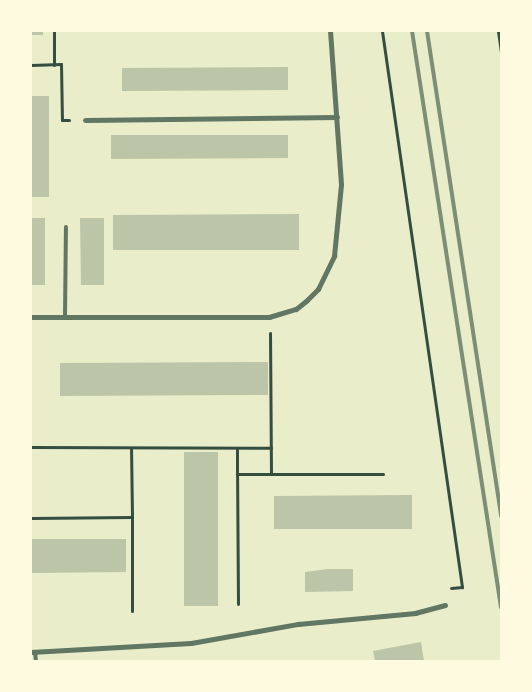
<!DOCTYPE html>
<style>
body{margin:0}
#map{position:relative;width:532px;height:692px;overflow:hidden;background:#e9edc9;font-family:Georgia,serif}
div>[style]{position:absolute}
.building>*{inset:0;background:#bcc5a7}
.path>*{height:3px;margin:-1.5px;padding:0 1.5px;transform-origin:1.5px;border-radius:1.5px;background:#344e41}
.service>*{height:4px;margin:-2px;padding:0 2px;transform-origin:2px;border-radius:2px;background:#617663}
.minor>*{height:5px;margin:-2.5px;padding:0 2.5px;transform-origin:2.5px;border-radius:2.5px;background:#617663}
.rail>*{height:4px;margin:-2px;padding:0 2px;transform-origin:2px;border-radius:2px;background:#7c8e77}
span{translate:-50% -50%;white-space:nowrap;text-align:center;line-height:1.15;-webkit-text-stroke:5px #fefae0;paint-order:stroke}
.frame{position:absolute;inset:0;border:32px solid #fefae0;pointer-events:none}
</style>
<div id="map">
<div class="building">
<i style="clip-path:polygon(31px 31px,43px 31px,43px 35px,31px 35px)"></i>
<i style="clip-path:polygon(288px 67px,288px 90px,122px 91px,122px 68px)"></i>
<i style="clip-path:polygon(31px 96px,49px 96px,49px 197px,31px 197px)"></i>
<i style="clip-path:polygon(111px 135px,288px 135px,288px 158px,111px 159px)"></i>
<i style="clip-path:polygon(299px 214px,299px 250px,113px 250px,113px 215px)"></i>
<i style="clip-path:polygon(31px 218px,45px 218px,45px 285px,31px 285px)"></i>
<i style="clip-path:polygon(80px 218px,104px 218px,104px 285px,81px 285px)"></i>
<i style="clip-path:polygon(268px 362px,268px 395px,60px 396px,60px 363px)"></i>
<i style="clip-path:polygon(184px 452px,218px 452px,218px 606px,184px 606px)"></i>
<i style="clip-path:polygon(412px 495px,412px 529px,274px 529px,274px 496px)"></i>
<i style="clip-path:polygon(31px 539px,126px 539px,126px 572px,31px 573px)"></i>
<i style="clip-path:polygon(328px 569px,353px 569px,353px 591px,305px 592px,305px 572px)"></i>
<i style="clip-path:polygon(421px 642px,424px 661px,375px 661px,373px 651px)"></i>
</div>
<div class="path">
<i style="left:54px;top:31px;width:34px;rotate:90deg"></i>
<i style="left:382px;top:31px;width:562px;rotate:81.81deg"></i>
<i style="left:462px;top:587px;width:11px;rotate:175deg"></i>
<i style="left:498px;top:31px;width:22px;rotate:82deg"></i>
<i style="left:31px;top:65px;width:30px;rotate:-2deg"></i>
<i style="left:61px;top:64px;width:56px;rotate:89deg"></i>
<i style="left:62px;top:120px;width:7px"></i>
<i style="left:31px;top:447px;width:240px;rotate:0.2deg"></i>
<i style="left:237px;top:474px;width:26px;rotate:-90deg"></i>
<i style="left:271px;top:474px;width:112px"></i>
<i style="left:132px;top:517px;width:94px;rotate:90deg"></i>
<i style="left:31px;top:518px;width:101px;rotate:-0.6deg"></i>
<i style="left:132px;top:517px;width:69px;rotate:-90.8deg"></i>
<i style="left:238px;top:604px;width:130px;rotate:-90.4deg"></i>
<i style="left:237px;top:474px;width:34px"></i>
<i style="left:271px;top:474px;width:141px;rotate:-90.4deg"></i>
</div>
<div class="service">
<i style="left:65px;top:317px;width:90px;rotate:-89.4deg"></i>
<i style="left:35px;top:652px;width:9px;rotate:84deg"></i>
</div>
<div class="minor">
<i style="left:85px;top:120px;width:252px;rotate:-0.7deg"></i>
<i style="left:31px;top:317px;width:238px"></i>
<i style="left:269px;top:317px;width:28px;rotate:-17deg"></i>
<i style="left:296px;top:309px;width:14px;rotate:-39deg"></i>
<i style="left:307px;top:300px;width:16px;rotate:-45deg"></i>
<i style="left:318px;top:289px;width:37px;rotate:-64deg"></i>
<i style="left:334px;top:256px;width:72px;rotate:-84.4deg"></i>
<i style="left:341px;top:184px;width:153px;rotate:-94.1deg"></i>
<i style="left:31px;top:652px;width:160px;rotate:-3.2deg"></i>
<i style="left:191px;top:643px;width:109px;rotate:-10.1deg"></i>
<i style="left:298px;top:624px;width:118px;rotate:-5.4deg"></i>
<i style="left:415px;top:613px;width:31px;rotate:-15deg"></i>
</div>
<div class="rail">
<i style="left:412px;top:31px;width:583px;rotate:81.22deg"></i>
<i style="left:427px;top:31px;width:491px;rotate:81.3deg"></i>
</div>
<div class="frame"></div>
</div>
